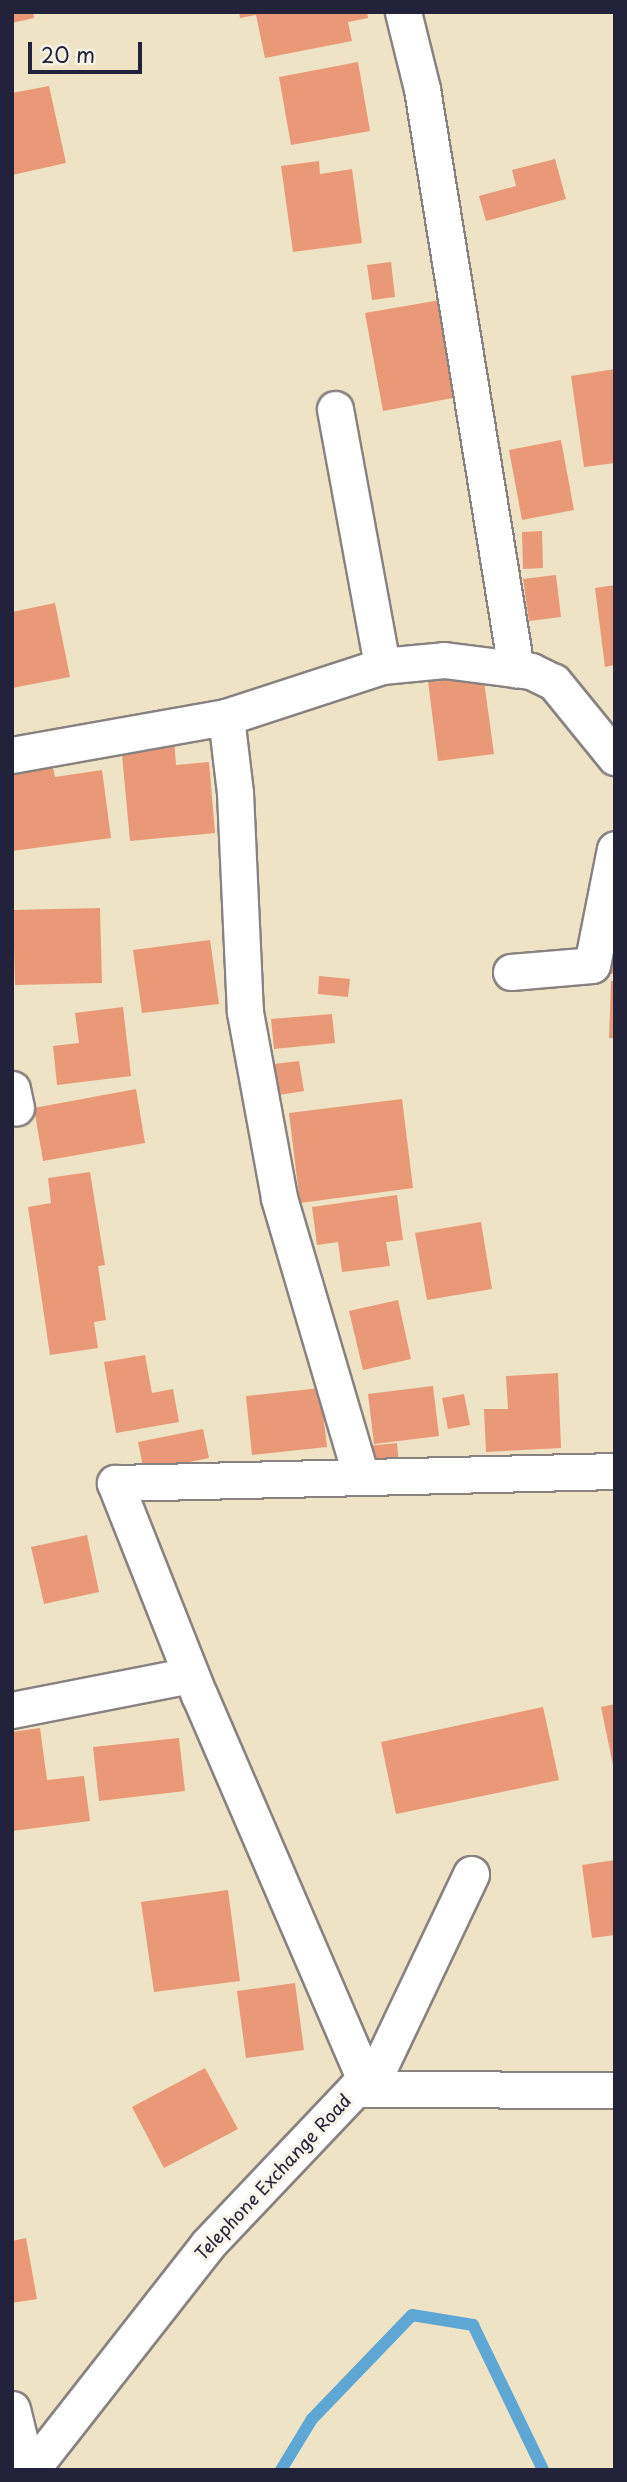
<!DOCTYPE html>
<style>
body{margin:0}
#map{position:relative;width:627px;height:2482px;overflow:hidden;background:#eee3c5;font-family:"Playpen Sans",sans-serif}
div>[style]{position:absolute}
.stream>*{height:12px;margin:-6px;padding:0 6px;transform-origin:6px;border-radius:6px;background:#5ea7d5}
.building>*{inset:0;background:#e99977}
.roads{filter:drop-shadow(2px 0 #888280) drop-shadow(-2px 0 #888280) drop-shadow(0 2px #888280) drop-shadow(0 -2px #888280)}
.minor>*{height:35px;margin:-17.5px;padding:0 17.5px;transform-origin:17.5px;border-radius:17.5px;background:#fff}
span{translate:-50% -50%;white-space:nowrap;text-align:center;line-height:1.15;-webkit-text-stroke:6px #f7f3e8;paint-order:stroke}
.street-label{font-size:18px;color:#22223b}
.frame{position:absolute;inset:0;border:14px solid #22223b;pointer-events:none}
.scale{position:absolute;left:28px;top:42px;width:114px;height:32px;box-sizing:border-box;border:4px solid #22223b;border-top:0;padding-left:9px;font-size:21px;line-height:24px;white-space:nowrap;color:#22223b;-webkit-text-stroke:5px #f7f3e8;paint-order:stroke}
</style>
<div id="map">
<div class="stream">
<i style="left:281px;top:2470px;width:60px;rotate:-58.7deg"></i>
<i style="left:312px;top:2419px;width:144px;rotate:-46.1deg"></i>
<i style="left:412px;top:2315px;width:62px;rotate:9.3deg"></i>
<i style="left:473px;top:2325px;width:161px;rotate:64.2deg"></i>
</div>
<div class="building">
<i style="clip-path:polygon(12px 12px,33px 12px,34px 18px,12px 23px)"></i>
<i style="clip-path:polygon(239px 12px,367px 12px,368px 18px,348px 22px,352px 41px,265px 58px,256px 15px,240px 18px)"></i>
<i style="clip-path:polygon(358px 62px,370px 131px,291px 145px,279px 77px)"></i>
<i style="clip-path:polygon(49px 86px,66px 163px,12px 175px,12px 93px)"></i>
<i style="clip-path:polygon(555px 159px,566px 199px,486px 221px,479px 196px,516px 186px,512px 170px)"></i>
<i style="clip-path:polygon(319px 161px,320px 174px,352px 169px,362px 243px,293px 252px,281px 166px)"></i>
<i style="clip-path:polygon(391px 262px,395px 297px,372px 300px,367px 265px)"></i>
<i style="clip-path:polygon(446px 299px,464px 396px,383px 411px,365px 313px)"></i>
<i style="clip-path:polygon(615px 369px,615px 463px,584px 467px,571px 376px)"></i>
<i style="clip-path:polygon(561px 440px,574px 510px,522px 520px,509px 450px)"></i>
<i style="clip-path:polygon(542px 531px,543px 568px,523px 569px,522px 532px)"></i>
<i style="clip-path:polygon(556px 575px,561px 617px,529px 621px,523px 579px)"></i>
<i style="clip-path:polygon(615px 585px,615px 665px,605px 667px,595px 588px)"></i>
<i style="clip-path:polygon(55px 603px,70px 677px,12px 688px,12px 612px)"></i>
<i style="clip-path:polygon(483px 674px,494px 754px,438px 761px,428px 681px)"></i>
<i style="clip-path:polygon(174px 739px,176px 765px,209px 762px,215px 833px,130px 841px,121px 744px)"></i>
<i style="clip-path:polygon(53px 768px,55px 777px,102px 770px,111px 838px,12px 851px,12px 774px)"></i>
<i style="clip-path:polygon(615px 906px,615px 974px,601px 973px)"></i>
<i style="clip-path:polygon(100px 908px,102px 983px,15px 985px,13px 910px)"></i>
<i style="clip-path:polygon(210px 940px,219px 1004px,142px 1013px,133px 950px)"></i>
<i style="clip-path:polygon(319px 976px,350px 979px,348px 997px,318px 994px)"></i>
<i style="clip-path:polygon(611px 981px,615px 981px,615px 1038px,609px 1038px)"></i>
<i style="clip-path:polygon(123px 1007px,131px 1076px,57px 1085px,53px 1046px,79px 1043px,75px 1013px)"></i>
<i style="clip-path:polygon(332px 1014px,335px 1043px,274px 1049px,271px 1019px)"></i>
<i style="clip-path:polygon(299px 1061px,304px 1091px,279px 1095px,274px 1064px)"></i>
<i style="clip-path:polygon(136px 1089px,145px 1143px,43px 1161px,34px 1108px)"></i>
<i style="clip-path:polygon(402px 1099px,413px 1188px,300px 1203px,289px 1113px)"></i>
<i style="clip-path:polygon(90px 1172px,105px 1265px,98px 1266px,106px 1320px,94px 1322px,98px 1348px,50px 1355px,28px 1207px,51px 1203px,48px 1178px)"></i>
<i style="clip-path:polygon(397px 1195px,403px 1240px,386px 1242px,390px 1266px,342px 1272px,338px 1242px,317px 1245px,312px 1207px)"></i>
<i style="clip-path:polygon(481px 1222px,492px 1289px,427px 1300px,415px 1233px)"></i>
<i style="clip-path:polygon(398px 1300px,411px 1359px,363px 1370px,349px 1311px)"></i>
<i style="clip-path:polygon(145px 1355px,152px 1393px,173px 1389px,179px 1422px,116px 1433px,104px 1362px)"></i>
<i style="clip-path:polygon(558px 1373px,561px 1448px,486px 1452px,484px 1409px,508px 1409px,506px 1376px)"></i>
<i style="clip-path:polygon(433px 1386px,439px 1436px,374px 1444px,368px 1394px)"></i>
<i style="clip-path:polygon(320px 1388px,327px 1447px,252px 1455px,246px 1396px)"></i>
<i style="clip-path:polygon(464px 1394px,470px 1425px,448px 1429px,442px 1398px)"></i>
<i style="clip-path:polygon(203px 1429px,209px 1458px,144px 1471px,138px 1442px)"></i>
<i style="clip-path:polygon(397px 1443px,399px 1466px,370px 1469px,367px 1446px)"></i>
<i style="clip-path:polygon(87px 1535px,99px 1592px,44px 1604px,31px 1547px)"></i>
<i style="clip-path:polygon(615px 1704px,615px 1770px,614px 1770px,601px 1707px)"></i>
<i style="clip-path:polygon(543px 1707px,559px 1780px,396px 1814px,381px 1742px)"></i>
<i style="clip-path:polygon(40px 1728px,47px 1780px,84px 1776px,90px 1821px,12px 1831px,12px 1732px)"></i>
<i style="clip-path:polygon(179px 1738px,185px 1791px,99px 1801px,93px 1747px)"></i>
<i style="clip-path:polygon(615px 1860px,615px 1935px,592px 1938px,582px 1865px)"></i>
<i style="clip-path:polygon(228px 1890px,240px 1981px,154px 1992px,141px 1902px)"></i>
<i style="clip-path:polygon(295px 1983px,304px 2050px,246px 2058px,237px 1991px)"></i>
<i style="clip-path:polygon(205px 2068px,238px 2129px,164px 2168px,132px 2107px)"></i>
<i style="clip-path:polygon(26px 2238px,37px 2299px,12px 2303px,12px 2241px)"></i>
</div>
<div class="roads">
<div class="minor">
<i style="left:403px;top:12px;width:79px;rotate:76.1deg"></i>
<i style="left:422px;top:89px;width:588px;rotate:80.79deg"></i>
<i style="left:335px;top:409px;width:261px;rotate:79.6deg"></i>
<i style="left:226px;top:717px;width:77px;rotate:83.2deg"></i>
<i style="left:235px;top:793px;width:219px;rotate:87.4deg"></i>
<i style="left:245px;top:1012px;width:189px;rotate:79.6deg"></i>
<i style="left:279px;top:1198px;width:290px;rotate:73.6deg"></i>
<i style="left:12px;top:755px;width:217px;rotate:-10.1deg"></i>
<i style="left:226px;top:717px;width:164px;rotate:-18.1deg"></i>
<i style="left:382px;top:666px;width:62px;rotate:-5.5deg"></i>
<i style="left:444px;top:660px;width:88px;rotate:7.2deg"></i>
<i style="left:531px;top:671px;width:25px;rotate:26deg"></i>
<i style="left:554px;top:682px;width:97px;rotate:50.9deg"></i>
<i style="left:511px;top:972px;width:81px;rotate:-4.9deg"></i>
<i style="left:592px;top:965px;width:118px;rotate:-78.8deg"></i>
<i style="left:12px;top:1089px;width:19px;rotate:78deg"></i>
<i style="left:12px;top:1710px;width:182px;rotate:-11.1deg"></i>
<i style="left:369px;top:2089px;width:429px;rotate:-113.3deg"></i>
<i style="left:199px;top:1695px;width:228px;rotate:-111.6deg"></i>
<i style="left:115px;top:1483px;width:500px;rotate:-1.37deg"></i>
<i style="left:369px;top:2089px;width:238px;rotate:-64.6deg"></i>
<i style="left:12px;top:2409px;width:63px;rotate:76.2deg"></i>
<i style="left:31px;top:2470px;width:287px;rotate:-51.9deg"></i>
<i style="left:208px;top:2244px;width:214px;rotate:-46.5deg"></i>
<i style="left:355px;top:2089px;width:260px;rotate:0.2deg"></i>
</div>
</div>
<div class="street-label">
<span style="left:273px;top:2177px;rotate:-47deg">Telephone Exchange Road</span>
</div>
<div class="frame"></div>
<div class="scale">20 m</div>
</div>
